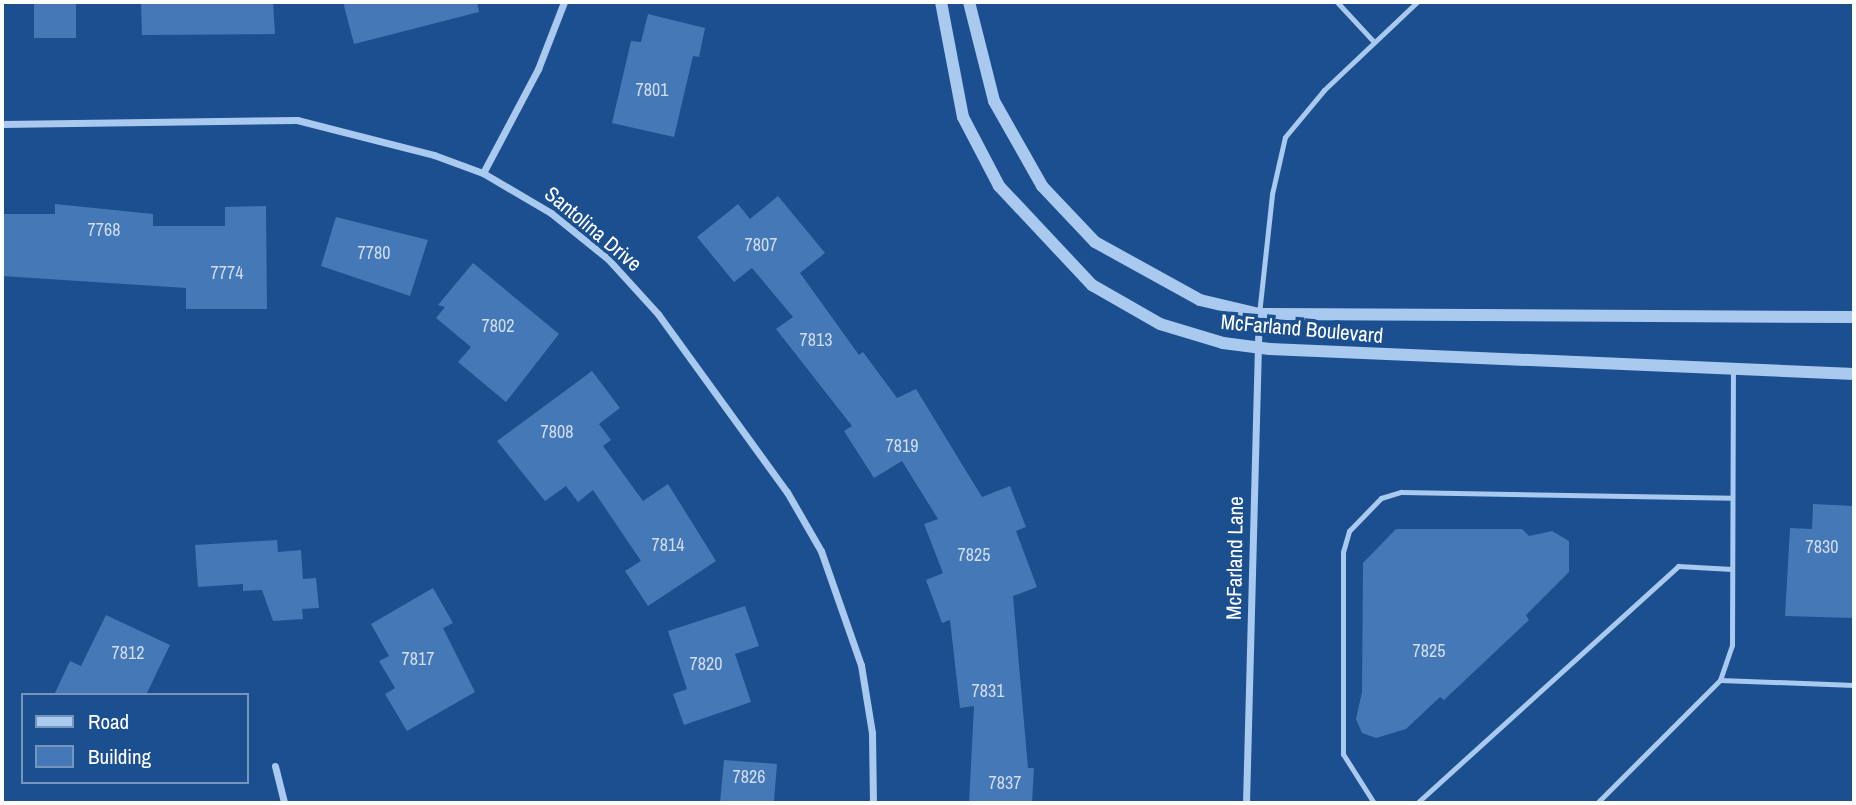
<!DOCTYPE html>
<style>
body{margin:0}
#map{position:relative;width:1856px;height:805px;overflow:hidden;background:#1b4f8f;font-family:"Archivo Narrow",sans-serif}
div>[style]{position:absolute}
.building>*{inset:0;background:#4478b7}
.service>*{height:5px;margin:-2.5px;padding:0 2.5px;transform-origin:2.5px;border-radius:2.5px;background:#a9c9ee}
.minor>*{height:7px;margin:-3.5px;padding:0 3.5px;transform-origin:3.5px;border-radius:3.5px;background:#a9c9ee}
.tertiary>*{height:12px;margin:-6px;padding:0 6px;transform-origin:6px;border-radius:6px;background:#a9c9ee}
span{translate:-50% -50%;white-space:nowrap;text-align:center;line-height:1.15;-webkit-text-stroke:7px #1b4f8f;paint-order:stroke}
.number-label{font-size:18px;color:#d0dded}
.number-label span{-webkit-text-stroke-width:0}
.street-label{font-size:21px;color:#fff}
.frame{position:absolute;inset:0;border:4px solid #fff;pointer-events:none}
.legend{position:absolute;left:21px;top:693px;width:228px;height:91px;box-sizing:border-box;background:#1b4f8f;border:2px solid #7695bc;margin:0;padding:9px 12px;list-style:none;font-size:21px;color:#fff}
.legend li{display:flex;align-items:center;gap:14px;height:35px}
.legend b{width:35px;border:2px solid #7695bc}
</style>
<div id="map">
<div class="building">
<i style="clip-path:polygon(34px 2px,76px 2px,76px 38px,34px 38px)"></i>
<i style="clip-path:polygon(141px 2px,273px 2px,275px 34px,142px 35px)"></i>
<i style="clip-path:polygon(343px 2px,477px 2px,479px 12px,354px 44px)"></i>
<i style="clip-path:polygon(648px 14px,705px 28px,699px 57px,693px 56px,674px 137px,612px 123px,631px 41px,641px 42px)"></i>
<i style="clip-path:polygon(778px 196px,825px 253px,800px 273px,859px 355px,863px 352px,897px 398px,916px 389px,982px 497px,1010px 486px,1026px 527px,1016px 531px,1037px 587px,1013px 596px,1028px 768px,1034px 768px,1032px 803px,969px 803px,974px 706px,960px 708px,950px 620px,942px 623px,926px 580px,943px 573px,924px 524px,938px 519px,902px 461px,874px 478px,844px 431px,852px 426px,776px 329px,793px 317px,752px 268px,734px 282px,697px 237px,738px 204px,750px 219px)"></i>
<i style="clip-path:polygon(55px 204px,153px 214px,153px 226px,225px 226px,225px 207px,266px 206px,267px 309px,186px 309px,186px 288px,2px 276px,2px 214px,55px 214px)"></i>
<i style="clip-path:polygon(336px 217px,428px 240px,410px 296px,321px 266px)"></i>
<i style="clip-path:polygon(473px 263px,559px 334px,506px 402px,458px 362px,471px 347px,436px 318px,445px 307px,438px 305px)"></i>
<i style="clip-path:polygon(592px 371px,620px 408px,599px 424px,611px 440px,603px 446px,643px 501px,668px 484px,716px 561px,648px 606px,625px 571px,641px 561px,593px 490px,578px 502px,566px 486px,545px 501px,497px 441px)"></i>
<i style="clip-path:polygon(1813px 504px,1854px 506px,1854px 618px,1785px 616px,1790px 528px,1812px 529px)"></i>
<i style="clip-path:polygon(1396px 529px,1522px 529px,1529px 536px,1552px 531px,1569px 541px,1569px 572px,1526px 615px,1529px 620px,1444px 700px,1440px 697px,1406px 729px,1376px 738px,1362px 733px,1356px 719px,1362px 692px,1363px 563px)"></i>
<i style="clip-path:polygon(277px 540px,278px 552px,301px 550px,303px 579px,316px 578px,319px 608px,302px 609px,303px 619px,273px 621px,262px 590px,243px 591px,243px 584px,198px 587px,195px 545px)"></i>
<i style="clip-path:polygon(433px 588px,453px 623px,443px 628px,475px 692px,407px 731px,385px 694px,395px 688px,379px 661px,389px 656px,371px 624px)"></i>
<i style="clip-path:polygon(745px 606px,759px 646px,735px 654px,751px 702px,684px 725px,673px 694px,687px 689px,668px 631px)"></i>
<i style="clip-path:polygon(106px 615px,170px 645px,146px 695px,54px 695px,70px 661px,81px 666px)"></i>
<i style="clip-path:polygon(724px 760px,777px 764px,774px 801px,720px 803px)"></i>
</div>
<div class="service">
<i style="left:1337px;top:2px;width:54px;rotate:47.2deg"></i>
<i style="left:1259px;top:314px;width:121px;rotate:-83.8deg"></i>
<i style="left:1272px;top:194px;width:58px;rotate:-77.2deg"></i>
<i style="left:1285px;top:137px;width:61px;rotate:-50.3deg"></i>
<i style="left:1324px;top:90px;width:128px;rotate:-43.4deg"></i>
<i style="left:1720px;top:680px;width:134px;rotate:2.1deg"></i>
<i style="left:1374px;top:803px;width:58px;rotate:-122.3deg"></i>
<i style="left:1343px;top:754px;width:202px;rotate:-90deg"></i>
<i style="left:1343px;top:552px;width:22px;rotate:-74deg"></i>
<i style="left:1349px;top:531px;width:46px;rotate:-45.9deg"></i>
<i style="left:1381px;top:498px;width:21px;rotate:-17deg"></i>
<i style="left:1401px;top:492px;width:331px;rotate:1deg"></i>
<i style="left:1417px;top:803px;width:353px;rotate:-42.2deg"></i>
<i style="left:1678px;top:566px;width:54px;rotate:3.2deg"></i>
<i style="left:1597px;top:803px;width:174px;rotate:-45deg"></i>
<i style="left:1720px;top:680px;width:37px;rotate:-71deg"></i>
<i style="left:1732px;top:645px;width:276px;rotate:-89.8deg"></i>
</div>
<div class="minor">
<i style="left:2px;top:124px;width:295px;rotate:-0.8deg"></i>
<i style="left:297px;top:120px;width:141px;rotate:14.3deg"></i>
<i style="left:434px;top:155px;width:52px;rotate:20.2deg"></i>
<i style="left:483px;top:173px;width:79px;rotate:30.5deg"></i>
<i style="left:551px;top:213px;width:73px;rotate:38.9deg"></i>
<i style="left:608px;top:259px;width:74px;rotate:47.7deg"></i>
<i style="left:658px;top:314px;width:220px;rotate:54.1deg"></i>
<i style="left:787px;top:492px;width:68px;rotate:60deg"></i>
<i style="left:821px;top:551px;width:121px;rotate:70.7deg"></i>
<i style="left:861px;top:665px;width:69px;rotate:80.8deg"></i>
<i style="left:872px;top:733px;width:70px;rotate:89.2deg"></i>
<i style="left:483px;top:173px;width:118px;rotate:-62.1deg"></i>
<i style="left:538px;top:69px;width:72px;rotate:-68.8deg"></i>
<i style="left:275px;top:766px;width:38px;rotate:76deg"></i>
<i style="left:1246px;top:803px;width:489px;rotate:-88.5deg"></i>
</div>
<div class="tertiary">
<i style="left:941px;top:2px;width:117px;rotate:79.2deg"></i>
<i style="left:963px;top:117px;width:78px;rotate:62.4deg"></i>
<i style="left:999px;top:186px;width:136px;rotate:46.8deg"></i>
<i style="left:1092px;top:285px;width:78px;rotate:29.8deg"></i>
<i style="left:1160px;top:324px;width:66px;rotate:16.8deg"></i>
<i style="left:1223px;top:343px;width:47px;rotate:7.3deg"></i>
<i style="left:1270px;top:349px;width:585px;rotate:2.45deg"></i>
<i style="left:969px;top:2px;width:102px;rotate:75.8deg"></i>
<i style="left:994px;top:101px;width:98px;rotate:60.5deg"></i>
<i style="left:1042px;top:186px;width:77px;rotate:46.6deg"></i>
<i style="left:1095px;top:242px;width:120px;rotate:28.9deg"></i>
<i style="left:1200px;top:300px;width:61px;rotate:13.3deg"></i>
<i style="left:1259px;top:314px;width:595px;rotate:0.29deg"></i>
</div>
<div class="number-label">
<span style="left:652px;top:90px">7801</span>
<span style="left:104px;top:230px">7768</span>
<span style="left:761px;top:245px">7807</span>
<span style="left:374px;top:253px">7780</span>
<span style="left:227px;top:273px">7774</span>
<span style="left:498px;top:326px">7802</span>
<span style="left:816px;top:340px">7813</span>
<span style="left:557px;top:432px">7808</span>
<span style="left:902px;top:446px">7819</span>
<span style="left:668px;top:545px">7814</span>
<span style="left:1822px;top:547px">7830</span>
<span style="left:974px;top:555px">7825</span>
<span style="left:1429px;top:651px">7825</span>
<span style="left:128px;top:653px">7812</span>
<span style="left:418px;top:659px">7817</span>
<span style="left:706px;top:664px">7820</span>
<span style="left:988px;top:691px">7831</span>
<span style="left:749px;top:777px">7826</span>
<span style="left:1005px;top:783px">7837</span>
</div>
<div class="street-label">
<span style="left:593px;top:229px;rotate:40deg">Santolina Drive</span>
<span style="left:1302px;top:329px;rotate:5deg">McFarland Boulevard</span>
<span style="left:1235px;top:558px;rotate:-89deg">McFarland Lane</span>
</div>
<div class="frame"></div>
<ul class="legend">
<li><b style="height:9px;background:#a9c9ee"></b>Road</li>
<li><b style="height:19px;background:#4478b7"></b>Building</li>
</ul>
</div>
